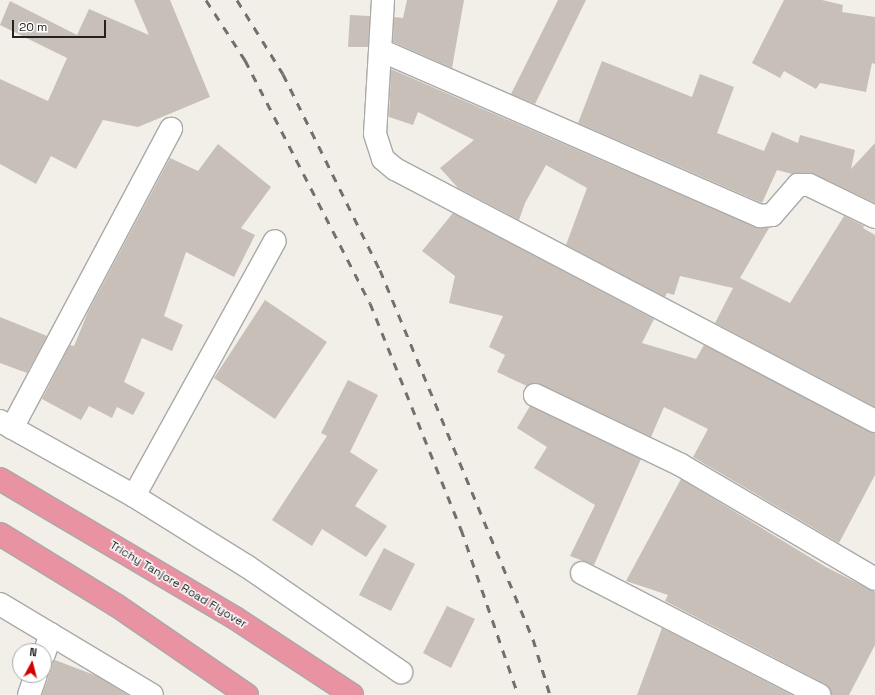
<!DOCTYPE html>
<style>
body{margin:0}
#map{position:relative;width:875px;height:695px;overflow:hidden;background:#f2efe9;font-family:"Space Grotesk",sans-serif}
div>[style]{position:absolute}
.building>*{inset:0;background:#c7bfb8}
.roads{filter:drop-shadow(1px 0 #a9a9a9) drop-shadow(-1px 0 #a9a9a9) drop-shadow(0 1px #a9a9a9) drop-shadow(0 -1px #a9a9a9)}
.street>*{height:22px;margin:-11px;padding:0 11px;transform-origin:11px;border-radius:11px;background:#fff}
.highway>*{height:22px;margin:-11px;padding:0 11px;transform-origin:11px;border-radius:11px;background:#e892a2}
.rail>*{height:3px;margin-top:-1.5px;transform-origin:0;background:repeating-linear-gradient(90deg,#707070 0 8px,transparent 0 16px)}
span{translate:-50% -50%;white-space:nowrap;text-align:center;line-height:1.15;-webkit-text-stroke:3px #fff;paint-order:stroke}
.street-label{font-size:12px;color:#222}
.north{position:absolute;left:12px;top:643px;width:40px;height:40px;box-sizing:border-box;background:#fff;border:1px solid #a7a7a7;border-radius:50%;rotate:7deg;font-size:11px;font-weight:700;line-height:16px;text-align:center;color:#222}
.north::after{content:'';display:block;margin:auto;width:14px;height:18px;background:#d40000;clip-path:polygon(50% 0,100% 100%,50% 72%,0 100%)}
.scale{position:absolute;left:12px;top:20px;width:94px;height:18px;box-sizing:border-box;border:2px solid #222;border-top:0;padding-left:5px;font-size:12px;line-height:14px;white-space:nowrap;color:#222;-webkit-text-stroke:3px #fff;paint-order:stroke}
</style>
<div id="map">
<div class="building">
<i style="clip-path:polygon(134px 0,170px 0,210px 97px,138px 127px,103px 120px,76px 169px,51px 156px,36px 184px,0 164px,0 79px,48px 101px,67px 58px,0 25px,10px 1px,77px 35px,89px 9px,149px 35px)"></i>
<i style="clip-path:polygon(407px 0,464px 0,452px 68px,393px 42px,394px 17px,403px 18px)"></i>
<i style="clip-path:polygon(558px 0,586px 0,535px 104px,511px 94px)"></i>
<i style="clip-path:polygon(784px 0,822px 0,843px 5px,842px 12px,875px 17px,875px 64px,872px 63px,866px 92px,820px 83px,816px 89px,784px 71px,780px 78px,752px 63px)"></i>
<i style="clip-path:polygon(350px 15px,370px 16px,368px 47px,348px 47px)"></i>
<i style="clip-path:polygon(602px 61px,692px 97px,700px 74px,734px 87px,717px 133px,764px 151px,772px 132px,798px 143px,800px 135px,855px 150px,851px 169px,875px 143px,875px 203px,814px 174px,792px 174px,777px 170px,762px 203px,578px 123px)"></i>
<i style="clip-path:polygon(391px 69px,755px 227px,769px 228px,740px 278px,790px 303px,844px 216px,864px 226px,863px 228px,875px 235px,875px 407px,715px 323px,733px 288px,680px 276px,674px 295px,667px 293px,665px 297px,566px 245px,587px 188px,546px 165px,525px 203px,519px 220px,458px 188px,440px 168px,474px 140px,418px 112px,413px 125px,389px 117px)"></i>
<i style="clip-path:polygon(218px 144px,271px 187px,241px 228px,255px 235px,234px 277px,186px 252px,164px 316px,183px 325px,172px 351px,142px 338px,124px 382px,145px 393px,133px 415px,117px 407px,112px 418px,89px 406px,81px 420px,42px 399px,70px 345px,74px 346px,88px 312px,170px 158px,198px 171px)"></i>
<i style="clip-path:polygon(453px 213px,654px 319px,642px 343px,696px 359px,704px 345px,875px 433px,875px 475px,839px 543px,693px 457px,708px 429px,664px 407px,651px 437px,540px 384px,534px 383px,527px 386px,497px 372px,505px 355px,489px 347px,503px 316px,449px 303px,455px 276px,422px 251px)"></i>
<i style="clip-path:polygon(265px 300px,327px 342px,275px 419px,214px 378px)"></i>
<i style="clip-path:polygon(0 317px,47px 336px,27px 373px,0 363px)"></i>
<i style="clip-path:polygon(348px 380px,378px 395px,350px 452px,378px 470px,355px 506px,387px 526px,366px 557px,322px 529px,312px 546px,272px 520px,327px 436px,321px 433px)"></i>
<i style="clip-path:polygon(530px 406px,641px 459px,594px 565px,570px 556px,595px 505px,534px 468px,547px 447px,517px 428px)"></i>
<i style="clip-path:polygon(681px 479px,826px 567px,875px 592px,875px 645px,849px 695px,831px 695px,825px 684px,665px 601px,668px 595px,626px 581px)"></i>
<i style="clip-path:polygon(384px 548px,415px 564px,391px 611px,359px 595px)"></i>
<i style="clip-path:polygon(447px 606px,475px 619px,451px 668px,423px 653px)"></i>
<i style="clip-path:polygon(662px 628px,792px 695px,637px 695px)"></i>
<i style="clip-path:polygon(55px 660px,97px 676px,128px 695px,42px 695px,48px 679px,47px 669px)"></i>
</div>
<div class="roads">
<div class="street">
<i style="left:383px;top:0;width:134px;rotate:93.4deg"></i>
<i style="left:375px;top:134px;width:26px;rotate:72deg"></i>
<i style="left:383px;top:159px;width:16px;rotate:40deg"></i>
<i style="left:395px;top:169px;width:542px;rotate:27.7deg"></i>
<i style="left:380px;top:50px;width:415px;rotate:23.6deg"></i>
<i style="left:760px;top:216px;width:12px;rotate:-5deg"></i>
<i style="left:772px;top:215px;width:40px;rotate:-49deg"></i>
<i style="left:798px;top:185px;width:11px"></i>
<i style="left:809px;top:185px;width:73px;rotate:25.9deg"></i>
<i style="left:535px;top:395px;width:162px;rotate:25.6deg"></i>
<i style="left:681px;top:465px;width:225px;rotate:30.4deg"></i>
<i style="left:0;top:421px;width:154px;rotate:29.2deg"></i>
<i style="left:134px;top:496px;width:134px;rotate:31.9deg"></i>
<i style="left:248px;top:567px;width:186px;rotate:34.5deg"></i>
<i style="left:12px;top:428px;width:339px;rotate:-62deg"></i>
<i style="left:134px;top:496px;width:291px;rotate:-61.1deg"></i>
<i style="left:582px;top:573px;width:267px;rotate:27.2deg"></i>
<i style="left:0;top:604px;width:177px;rotate:30.9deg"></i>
<i style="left:44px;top:654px;width:21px;rotate:-71deg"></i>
<i style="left:29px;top:695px;width:21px;rotate:-71deg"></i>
</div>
<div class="highway">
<i style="left:0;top:479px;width:273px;rotate:30.6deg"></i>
<i style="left:235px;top:618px;width:140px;rotate:33.3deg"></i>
<i style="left:0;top:534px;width:136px;rotate:31.5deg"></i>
<i style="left:116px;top:605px;width:159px;rotate:34.5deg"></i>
</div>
</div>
<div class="rail">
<i style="left:206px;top:0;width:72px;rotate:57deg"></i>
<i style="left:245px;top:60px;width:273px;rotate:62.8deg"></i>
<i style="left:370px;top:303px;width:244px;rotate:68.1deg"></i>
<i style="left:461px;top:529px;width:176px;rotate:71deg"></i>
<i style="left:237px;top:0;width:87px;rotate:58.1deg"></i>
<i style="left:283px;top:74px;width:219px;rotate:63.7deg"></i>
<i style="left:380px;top:270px;width:399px;rotate:67.5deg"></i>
<i style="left:533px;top:639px;width:59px;rotate:73.1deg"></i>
</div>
<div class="street-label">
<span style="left:178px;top:585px;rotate:31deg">Trichy Tanjore Road Flyover</span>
</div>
<div class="north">N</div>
<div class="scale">20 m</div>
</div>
